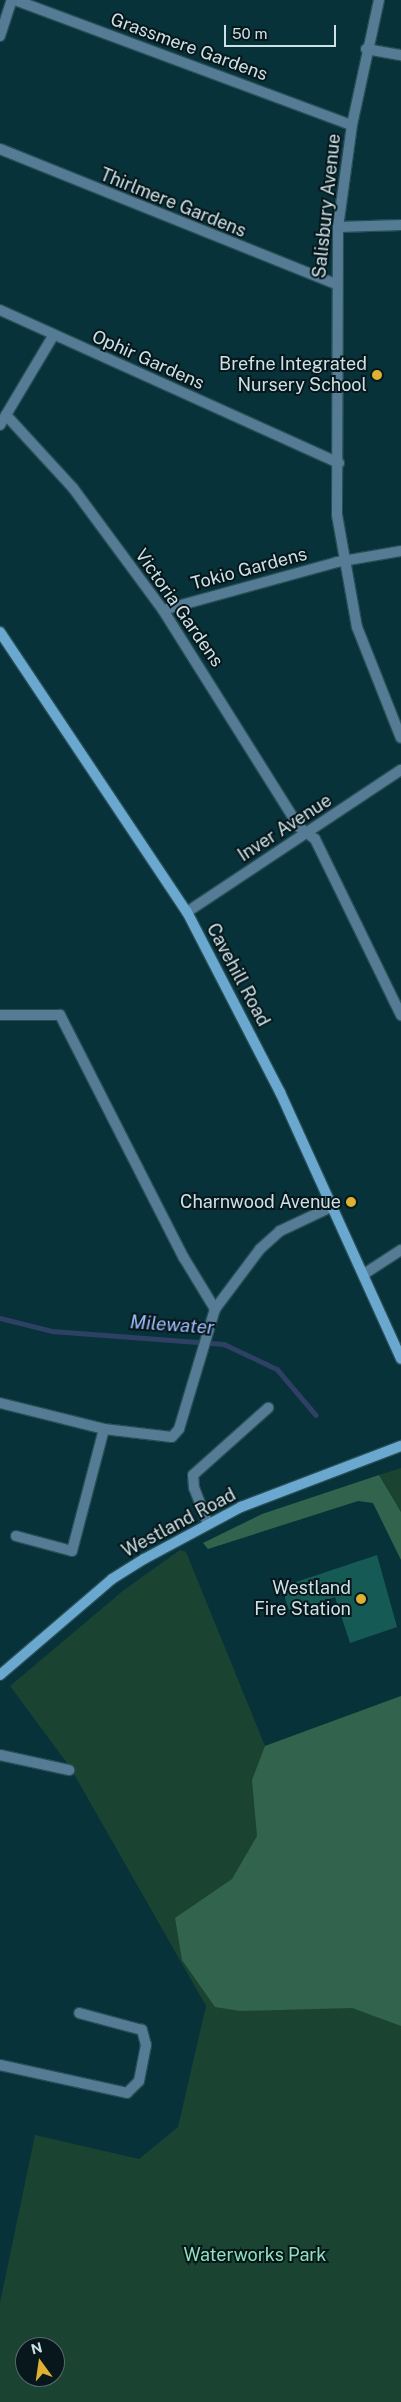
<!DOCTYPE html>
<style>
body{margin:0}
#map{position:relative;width:401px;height:2402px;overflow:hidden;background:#07323a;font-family:"Public Sans",sans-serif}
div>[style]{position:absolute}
.green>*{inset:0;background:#1b4332}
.forest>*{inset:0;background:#31634d}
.stream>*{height:4.5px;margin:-2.25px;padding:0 2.25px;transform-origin:2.25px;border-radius:2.25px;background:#2e4064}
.building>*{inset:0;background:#155a55}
.roads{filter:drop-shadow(1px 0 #274e56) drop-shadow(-1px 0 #274e56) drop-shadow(0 1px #274e56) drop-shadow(0 -1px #274e56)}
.street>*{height:10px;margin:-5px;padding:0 5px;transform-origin:5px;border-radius:5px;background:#567b94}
.secondary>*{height:10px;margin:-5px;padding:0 5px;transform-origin:5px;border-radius:5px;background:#6ba8cf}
.dots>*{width:14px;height:14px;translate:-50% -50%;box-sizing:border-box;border:2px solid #07171b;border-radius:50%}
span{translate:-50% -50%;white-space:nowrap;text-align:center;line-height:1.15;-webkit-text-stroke:4px #07171b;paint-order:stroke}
.street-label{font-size:18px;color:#cce1e6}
.poi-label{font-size:18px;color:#cce1e6}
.right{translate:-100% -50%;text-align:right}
.park-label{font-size:18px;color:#91e2bb}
.water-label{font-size:19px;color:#9ebefd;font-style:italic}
.north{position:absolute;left:15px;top:2337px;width:50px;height:50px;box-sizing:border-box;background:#07171b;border:1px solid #56686c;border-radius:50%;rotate:346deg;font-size:14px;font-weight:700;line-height:20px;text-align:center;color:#cce1e6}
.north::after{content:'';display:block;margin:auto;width:18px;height:22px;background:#deb133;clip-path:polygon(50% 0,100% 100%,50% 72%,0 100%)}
.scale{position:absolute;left:224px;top:25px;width:112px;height:22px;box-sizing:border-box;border:2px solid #cce1e6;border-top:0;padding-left:6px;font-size:15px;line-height:18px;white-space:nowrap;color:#cce1e6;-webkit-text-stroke:4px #07171b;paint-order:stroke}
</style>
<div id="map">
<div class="green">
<i style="clip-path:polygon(401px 1468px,401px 1512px,379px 1475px)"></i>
<i style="clip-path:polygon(evenodd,180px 1550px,186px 1552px,265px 1746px,401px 1696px,401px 2402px,0 2402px,0 2303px,35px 2135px,139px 2159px,178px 2127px,206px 2006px,70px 1767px,10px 1686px,124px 1590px,180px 1550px,25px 2347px,55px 2347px,55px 2377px,25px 2377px,25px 2347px)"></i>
</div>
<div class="forest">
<i style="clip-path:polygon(379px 1475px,401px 1512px,401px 1560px,373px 1503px,358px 1501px,208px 1549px,203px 1543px,262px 1514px)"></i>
<i style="clip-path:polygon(401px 1696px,401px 2026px,352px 2008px,240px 2011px,215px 2007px,182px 1960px,175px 1918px,232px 1879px,257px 1836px,252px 1780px,265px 1746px)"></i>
</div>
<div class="stream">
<i style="left:0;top:1318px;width:54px;rotate:14deg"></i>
<i style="left:52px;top:1331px;width:172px;rotate:4.3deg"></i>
<i style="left:224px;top:1344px;width:59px;rotate:25.3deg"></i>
<i style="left:277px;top:1369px;width:60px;rotate:49.7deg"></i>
</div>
<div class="building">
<i style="clip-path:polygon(377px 1555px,397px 1627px,350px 1643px,335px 1597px,290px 1613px,281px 1587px)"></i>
</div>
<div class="roads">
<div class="street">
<i style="left:15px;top:0;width:359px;rotate:20.4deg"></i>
<i style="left:379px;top:0;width:128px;rotate:102.2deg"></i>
<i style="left:352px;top:125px;width:103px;rotate:97.8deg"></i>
<i style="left:338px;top:227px;width:288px;rotate:90.2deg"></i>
<i style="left:337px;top:515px;width:114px;rotate:79.9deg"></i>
<i style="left:357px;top:627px;width:119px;rotate:68.4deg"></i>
<i style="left:0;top:36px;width:38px;rotate:-72deg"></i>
<i style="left:366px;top:49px;width:36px;rotate:10deg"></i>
<i style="left:0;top:149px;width:361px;rotate:21.9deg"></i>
<i style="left:338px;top:227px;width:63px;rotate:-1.8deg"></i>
<i style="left:0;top:310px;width:372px;rotate:24.3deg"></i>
<i style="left:6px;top:415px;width:99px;rotate:47.5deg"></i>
<i style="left:73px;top:488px;width:152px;rotate:53.6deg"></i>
<i style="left:163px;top:610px;width:256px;rotate:57.9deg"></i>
<i style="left:299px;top:827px;width:20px;rotate:37deg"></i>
<i style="left:315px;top:839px;width:196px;rotate:64deg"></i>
<i style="left:0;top:425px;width:104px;rotate:-59.2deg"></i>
<i style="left:163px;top:610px;width:180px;rotate:-15.4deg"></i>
<i style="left:337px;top:562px;width:65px;rotate:-9.8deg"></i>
<i style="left:187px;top:912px;width:257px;rotate:-33.6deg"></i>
<i style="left:0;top:1015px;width:60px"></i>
<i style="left:60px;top:1015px;width:273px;rotate:63deg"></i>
<i style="left:184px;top:1258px;width:60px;rotate:58.7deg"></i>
<i style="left:364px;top:1274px;width:44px;rotate:-33deg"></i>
<i style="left:0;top:1403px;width:107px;rotate:14deg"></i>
<i style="left:104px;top:1429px;width:68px;rotate:6.7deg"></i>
<i style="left:172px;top:1437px;width:11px;rotate:-49deg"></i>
<i style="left:179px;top:1429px;width:125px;rotate:-73.3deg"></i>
<i style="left:215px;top:1309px;width:75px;rotate:-53.1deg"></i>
<i style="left:260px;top:1249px;width:27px;rotate:-42deg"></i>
<i style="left:280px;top:1231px;width:59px;rotate:-25.3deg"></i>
<i style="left:208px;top:1524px;width:39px;rotate:-111deg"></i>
<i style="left:194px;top:1488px;width:13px;rotate:-94deg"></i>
<i style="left:193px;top:1475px;width:101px;rotate:-41.8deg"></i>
<i style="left:16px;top:1536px;width:58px;rotate:15deg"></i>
<i style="left:72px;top:1551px;width:126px;rotate:-75.3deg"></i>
<i style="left:0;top:1755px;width:71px;rotate:12.3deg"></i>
<i style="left:0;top:2065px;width:130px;rotate:12.4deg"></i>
<i style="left:127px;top:2093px;width:17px;rotate:-45deg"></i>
<i style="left:139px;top:2081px;width:37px;rotate:-79deg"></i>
<i style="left:146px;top:2045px;width:16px;rotate:-105deg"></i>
<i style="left:142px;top:2030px;width:65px;rotate:-164.9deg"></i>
</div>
<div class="secondary">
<i style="left:0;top:632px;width:337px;rotate:56.3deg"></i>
<i style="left:187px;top:912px;width:203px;rotate:62.7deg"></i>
<i style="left:280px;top:1092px;width:293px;rotate:65.6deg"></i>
<i style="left:0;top:1675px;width:148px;rotate:-40.6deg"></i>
<i style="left:112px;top:1579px;width:38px;rotate:-32deg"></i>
<i style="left:144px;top:1559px;width:110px;rotate:-28.2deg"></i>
<i style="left:241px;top:1507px;width:171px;rotate:-20.9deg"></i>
</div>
</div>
<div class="dots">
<i style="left:377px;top:375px;background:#deb133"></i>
<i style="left:351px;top:1202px;background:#deb133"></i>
<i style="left:361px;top:1599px;background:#deb133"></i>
</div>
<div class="street-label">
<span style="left:189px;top:47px;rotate:20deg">Grassmere Gardens</span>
<span style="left:173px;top:203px;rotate:22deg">Thirlmere Gardens</span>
<span style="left:327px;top:206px;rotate:-84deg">Salisbury Avenue</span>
<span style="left:148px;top:360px;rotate:24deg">Ophir Gardens</span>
<span style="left:249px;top:569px;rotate:-15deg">Tokio Gardens</span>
<span style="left:179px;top:608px;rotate:55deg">Victoria Gardens</span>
<span style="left:285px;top:828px;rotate:-33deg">Inver Avenue</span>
<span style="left:238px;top:975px;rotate:62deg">Cavehill Road</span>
<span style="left:179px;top:1523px;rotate:-28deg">Westland Road</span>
</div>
<div class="poi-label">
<span class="right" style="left:367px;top:375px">Brefne Integrated<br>Nursery School</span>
<span class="right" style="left:341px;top:1202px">Charnwood Avenue</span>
<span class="right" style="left:351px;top:1599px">Westland<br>Fire Station</span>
</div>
<div class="park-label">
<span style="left:255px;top:2255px">Waterworks Park</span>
</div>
<div class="water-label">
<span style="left:172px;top:1325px;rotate:4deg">Milewater</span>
</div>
<div class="north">N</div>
<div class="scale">50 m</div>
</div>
